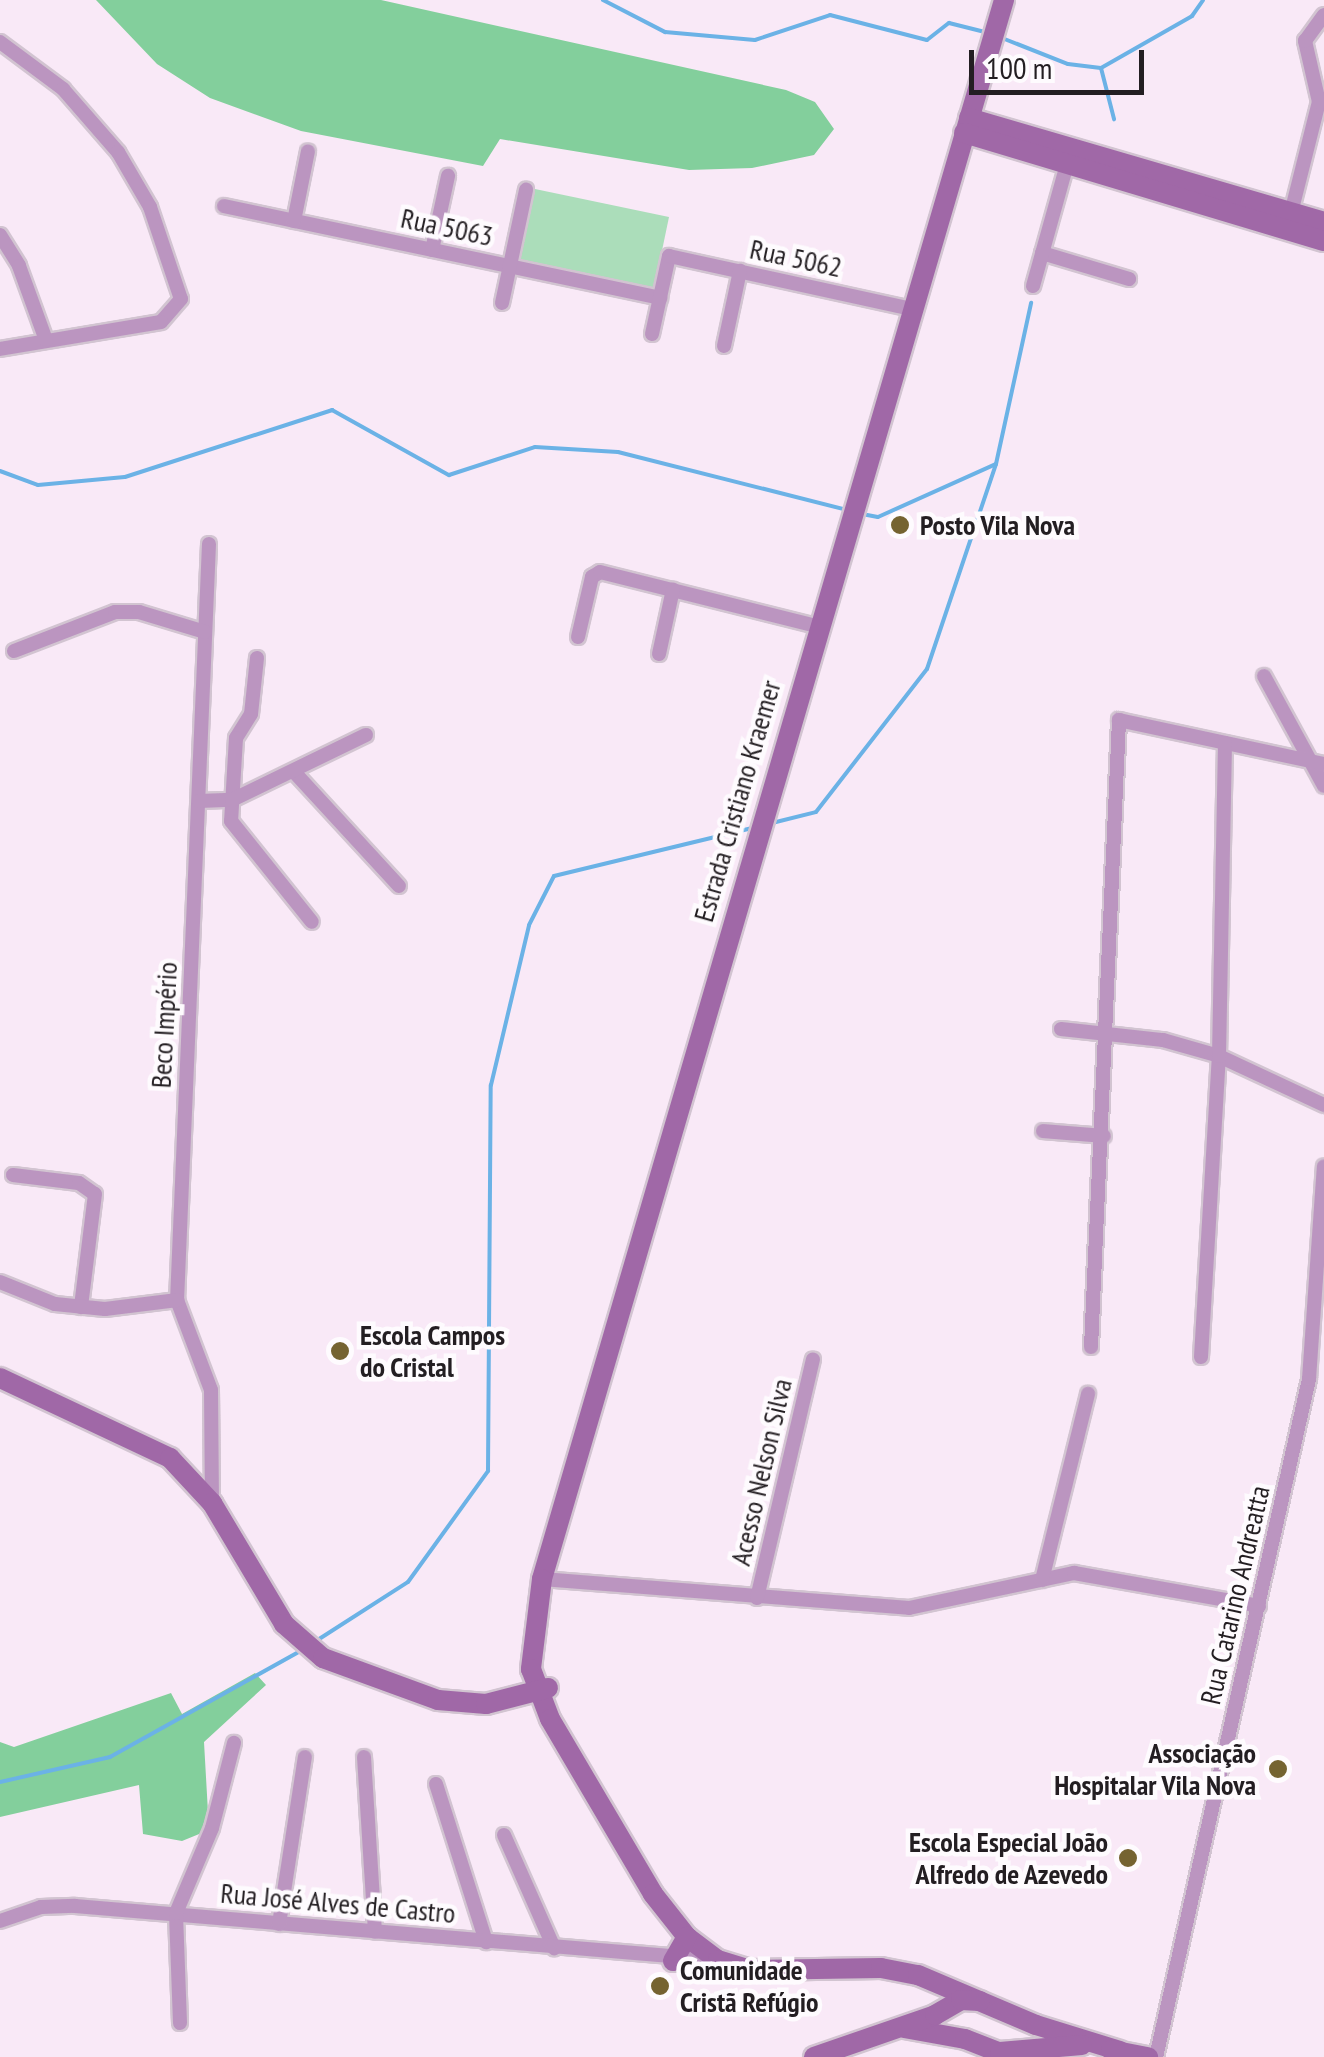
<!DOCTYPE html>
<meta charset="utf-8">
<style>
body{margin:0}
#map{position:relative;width:1324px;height:2057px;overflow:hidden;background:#f9e9f7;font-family:"PT Sans Narrow",sans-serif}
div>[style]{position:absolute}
.green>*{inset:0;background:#abddba}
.forest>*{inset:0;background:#83cf9c}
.stream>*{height:4px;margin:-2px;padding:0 2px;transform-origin:2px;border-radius:2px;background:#6bb2e6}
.roads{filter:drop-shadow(2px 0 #d2c4d1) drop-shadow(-2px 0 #d2c4d1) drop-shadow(0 2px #d2c4d1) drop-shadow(0 -2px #d2c4d1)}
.street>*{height:14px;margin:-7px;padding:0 7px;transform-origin:7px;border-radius:7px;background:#bb95c0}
.secondary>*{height:20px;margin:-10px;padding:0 10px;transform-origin:10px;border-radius:10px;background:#a068a7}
.dots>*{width:28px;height:28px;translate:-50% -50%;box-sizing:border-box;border:5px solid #fefbfe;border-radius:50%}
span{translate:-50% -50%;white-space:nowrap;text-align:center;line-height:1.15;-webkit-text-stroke:9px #fefbfe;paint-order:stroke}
.street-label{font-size:28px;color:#231e22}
.poi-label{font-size:28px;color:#231e22;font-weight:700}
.left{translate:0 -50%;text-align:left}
.right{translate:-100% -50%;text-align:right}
.scale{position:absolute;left:969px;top:50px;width:175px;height:45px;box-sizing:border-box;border:5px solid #231e22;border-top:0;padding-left:12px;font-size:30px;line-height:35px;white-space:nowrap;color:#231e22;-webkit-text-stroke:8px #fefbfe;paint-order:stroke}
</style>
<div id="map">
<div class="green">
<i style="clip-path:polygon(535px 189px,669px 217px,654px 289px,520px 260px)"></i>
</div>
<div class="forest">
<i style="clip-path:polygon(96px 0,381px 0,786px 90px,815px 102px,834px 129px,814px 155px,752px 168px,689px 170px,500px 139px,483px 166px,301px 131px,210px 98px,157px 64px)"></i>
<i style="clip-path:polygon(255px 1673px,266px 1685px,204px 1742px,209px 1830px,182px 1841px,143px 1834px,139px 1785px,0 1817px,0 1742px,14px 1747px,171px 1693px,182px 1714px)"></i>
</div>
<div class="stream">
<i style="left:603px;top:0;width:70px;rotate:27.3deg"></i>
<i style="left:665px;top:32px;width:90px;rotate:5.1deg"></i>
<i style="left:755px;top:40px;width:79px;rotate:-18.4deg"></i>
<i style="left:830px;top:15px;width:100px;rotate:14.5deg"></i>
<i style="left:927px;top:40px;width:28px;rotate:-38deg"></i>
<i style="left:949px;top:23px;width:38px;rotate:14deg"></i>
<i style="left:1002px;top:38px;width:71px;rotate:21.5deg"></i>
<i style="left:1068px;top:64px;width:33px;rotate:7deg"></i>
<i style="left:1101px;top:68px;width:105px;rotate:-29.7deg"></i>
<i style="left:1192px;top:16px;width:19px;rotate:-55deg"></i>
<i style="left:1101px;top:68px;width:53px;rotate:75.7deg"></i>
<i style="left:0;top:471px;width:40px;rotate:20.2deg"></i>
<i style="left:38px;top:485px;width:87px;rotate:-5.3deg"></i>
<i style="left:125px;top:477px;width:218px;rotate:-17.9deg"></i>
<i style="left:332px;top:410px;width:134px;rotate:29.1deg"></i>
<i style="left:449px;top:475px;width:90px;rotate:-18deg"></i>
<i style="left:535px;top:447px;width:83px;rotate:3.4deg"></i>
<i style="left:618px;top:452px;width:237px;rotate:14.2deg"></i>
<i style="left:862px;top:514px;width:16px;rotate:11deg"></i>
<i style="left:878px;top:517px;width:129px;rotate:-24.2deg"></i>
<i style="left:772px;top:823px;width:45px;rotate:-14deg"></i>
<i style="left:816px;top:812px;width:181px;rotate:-52.2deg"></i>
<i style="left:927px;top:669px;width:216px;rotate:-71.4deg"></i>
<i style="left:996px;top:464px;width:165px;rotate:-77.7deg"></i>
<i style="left:316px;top:1641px;width:109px;rotate:-32.7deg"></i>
<i style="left:408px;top:1582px;width:137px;rotate:-54.2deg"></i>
<i style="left:488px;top:1471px;width:386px;rotate:-89.6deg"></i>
<i style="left:491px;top:1085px;width:164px;rotate:-76.6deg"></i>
<i style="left:529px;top:925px;width:55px;rotate:-63deg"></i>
<i style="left:554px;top:876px;width:205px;rotate:-13.6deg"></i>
<i style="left:0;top:1782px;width:113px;rotate:-12.8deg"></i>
<i style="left:110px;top:1757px;width:222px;rotate:-29.1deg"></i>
</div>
<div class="roads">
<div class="street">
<i style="left:0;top:42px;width:79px;rotate:36.7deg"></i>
<i style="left:63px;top:89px;width:84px;rotate:48.9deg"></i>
<i style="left:118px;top:152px;width:64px;rotate:59.8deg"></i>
<i style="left:150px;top:207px;width:97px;rotate:71.4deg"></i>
<i style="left:181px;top:299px;width:30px;rotate:131deg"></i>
<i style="left:161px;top:322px;width:163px;rotate:170.5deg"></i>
<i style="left:224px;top:206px;width:446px;rotate:11.9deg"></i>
<i style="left:294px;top:221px;width:71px;rotate:-78.7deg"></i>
<i style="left:1289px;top:221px;width:123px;rotate:-75.9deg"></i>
<i style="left:1319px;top:102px;width:63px;rotate:-102.9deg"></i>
<i style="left:1305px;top:41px;width:32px;rotate:-54deg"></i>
<i style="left:0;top:235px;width:36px;rotate:58deg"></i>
<i style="left:19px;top:266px;width:79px;rotate:70deg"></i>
<i style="left:432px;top:250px;width:76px;rotate:-77.8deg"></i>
<i style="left:1042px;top:253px;width:91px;rotate:16.6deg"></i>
<i style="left:1033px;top:286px;width:127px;rotate:-74.4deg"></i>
<i style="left:502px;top:303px;width:116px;rotate:-78deg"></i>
<i style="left:652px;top:334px;width:80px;rotate:-77.7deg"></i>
<i style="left:669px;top:256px;width:249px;rotate:12.3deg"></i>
<i style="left:724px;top:346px;width:77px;rotate:-78deg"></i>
<i style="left:209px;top:544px;width:757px;rotate:92.42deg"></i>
<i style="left:177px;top:1300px;width:96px;rotate:69.3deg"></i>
<i style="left:211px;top:1390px;width:113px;rotate:89.5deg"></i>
<i style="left:578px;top:637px;width:62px;rotate:-76.9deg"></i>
<i style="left:592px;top:577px;width:9px;rotate:-32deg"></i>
<i style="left:600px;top:572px;width:224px;rotate:14deg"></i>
<i style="left:14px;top:651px;width:108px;rotate:-21.1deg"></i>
<i style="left:115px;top:612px;width:24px"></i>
<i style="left:139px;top:612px;width:69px;rotate:16.9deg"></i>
<i style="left:659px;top:654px;width:66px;rotate:-77.8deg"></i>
<i style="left:257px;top:658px;width:56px;rotate:96.1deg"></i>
<i style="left:251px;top:714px;width:28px;rotate:122deg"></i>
<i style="left:236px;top:738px;width:83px;rotate:93.4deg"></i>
<i style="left:231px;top:821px;width:129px;rotate:51.3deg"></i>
<i style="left:1264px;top:676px;width:125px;rotate:61.4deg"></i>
<i style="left:296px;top:774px;width:152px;rotate:47.4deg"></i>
<i style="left:199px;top:801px;width:33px;rotate:-2deg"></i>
<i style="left:232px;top:800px;width:149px;rotate:-25.9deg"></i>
<i style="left:1061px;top:1029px;width:103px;rotate:6.2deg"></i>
<i style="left:1163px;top:1040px;width:58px;rotate:15.9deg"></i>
<i style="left:1219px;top:1056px;width:116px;rotate:25deg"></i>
<i style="left:1043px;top:1131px;width:61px;rotate:4.7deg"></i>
<i style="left:13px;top:1175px;width:66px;rotate:6.9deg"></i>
<i style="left:79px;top:1183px;width:19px;rotate:35deg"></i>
<i style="left:95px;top:1194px;width:114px;rotate:97.1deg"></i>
<i style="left:0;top:1282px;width:59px;rotate:21.8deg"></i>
<i style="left:55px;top:1304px;width:50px;rotate:5.7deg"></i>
<i style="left:105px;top:1309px;width:73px;rotate:-7.1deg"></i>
<i style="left:1091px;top:1347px;width:628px;rotate:-87.44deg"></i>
<i style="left:1119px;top:720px;width:210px;rotate:12.1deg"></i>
<i style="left:1201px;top:1357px;width:302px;rotate:-86.6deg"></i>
<i style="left:1219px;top:1056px;width:313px;rotate:-88.9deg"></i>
<i style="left:542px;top:1579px;width:368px;rotate:4.5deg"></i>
<i style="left:909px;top:1608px;width:169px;rotate:-12deg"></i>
<i style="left:1074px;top:1573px;width:188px;rotate:10.1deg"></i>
<i style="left:1042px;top:1580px;width:192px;rotate:-76.1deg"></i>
<i style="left:757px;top:1598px;width:245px;rotate:-76.8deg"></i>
<i style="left:364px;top:1757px;width:175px;rotate:86.4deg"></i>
<i style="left:436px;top:1784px;width:166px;rotate:72.4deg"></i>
<i style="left:504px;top:1835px;width:124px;rotate:66.1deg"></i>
<i style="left:0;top:1921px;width:43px;rotate:-18.9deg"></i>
<i style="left:41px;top:1907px;width:34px;rotate:-2deg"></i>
<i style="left:75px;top:1906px;width:645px;rotate:4.8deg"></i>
<i style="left:279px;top:1924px;width:169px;rotate:-81.2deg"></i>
<i style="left:180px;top:2023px;width:110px;rotate:-92.1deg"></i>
<i style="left:176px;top:1913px;width:92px;rotate:-67deg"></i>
<i style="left:212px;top:1828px;width:88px;rotate:-75.5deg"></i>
<i style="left:1156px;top:2057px;width:695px;rotate:-77.28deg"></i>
<i style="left:1309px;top:1379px;width:213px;rotate:-86deg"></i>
</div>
<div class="secondary">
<i style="left:1004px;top:0;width:1645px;rotate:106.31deg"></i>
<i style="left:542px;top:1579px;width:91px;rotate:97deg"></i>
<i style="left:531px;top:1669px;width:53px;rotate:69.2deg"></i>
<i style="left:550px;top:1719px;width:203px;rotate:59.5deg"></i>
<i style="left:653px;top:1894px;width:55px;rotate:51.7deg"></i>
<i style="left:687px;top:1937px;width:39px;rotate:37deg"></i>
<i style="left:718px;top:1960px;width:34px;rotate:17deg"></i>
<i style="left:751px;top:1970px;width:130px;rotate:-0.9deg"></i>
<i style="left:881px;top:1968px;width:38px;rotate:11deg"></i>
<i style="left:918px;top:1975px;width:128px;rotate:23deg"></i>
<i style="left:1036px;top:2025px;width:88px;rotate:17.2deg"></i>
<i style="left:969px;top:118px;width:370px;rotate:16.3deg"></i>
<i style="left:964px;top:133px;width:376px;rotate:16.7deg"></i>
<i style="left:0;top:1378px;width:188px;rotate:25.2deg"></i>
<i style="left:170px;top:1458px;width:62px;rotate:47deg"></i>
<i style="left:212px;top:1503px;width:141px;rotate:59.2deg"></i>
<i style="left:284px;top:1624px;width:52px;rotate:41.1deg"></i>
<i style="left:323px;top:1658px;width:122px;rotate:20.1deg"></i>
<i style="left:438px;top:1700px;width:48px;rotate:4.8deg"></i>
<i style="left:486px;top:1704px;width:64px;rotate:-14.5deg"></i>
<i style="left:673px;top:1961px;width:28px;rotate:-60deg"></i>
<i style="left:904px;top:2028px;width:62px;rotate:10.2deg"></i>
<i style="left:965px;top:2039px;width:49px;rotate:21.4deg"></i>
<i style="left:1111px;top:2050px;width:38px;rotate:11deg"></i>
<i style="left:1000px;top:2052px;width:82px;rotate:-4.9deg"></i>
<i style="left:814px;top:2057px;width:128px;rotate:-19.1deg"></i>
<i style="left:935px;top:2015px;width:30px;rotate:-30deg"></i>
<i style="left:961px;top:2000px;width:19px;rotate:3deg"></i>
</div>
</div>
<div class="dots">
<i style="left:900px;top:525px;background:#756331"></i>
<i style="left:340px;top:1351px;background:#756331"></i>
<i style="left:1278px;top:1769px;background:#756331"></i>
<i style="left:1128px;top:1858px;background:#756331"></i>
<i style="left:660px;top:1986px;background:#756331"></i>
</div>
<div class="street-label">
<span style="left:447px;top:227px;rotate:12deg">Rua 5063</span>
<span style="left:796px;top:258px;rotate:12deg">Rua 5062</span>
<span style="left:737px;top:801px;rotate:-74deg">Estrada Cristiano Kraemer</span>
<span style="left:164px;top:1025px;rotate:-87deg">Beco Império</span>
<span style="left:761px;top:1472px;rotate:-77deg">Acesso Nelson Silva</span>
<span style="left:1235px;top:1595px;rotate:-77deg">Rua Catarino Andreatta</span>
<span style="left:338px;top:1903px;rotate:5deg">Rua José Alves de Castro</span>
</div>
<div class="poi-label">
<span class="left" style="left:920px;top:525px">Posto Vila Nova</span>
<span class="left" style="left:360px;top:1351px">Escola Campos<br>do Cristal</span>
<span class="right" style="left:1256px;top:1769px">Associação<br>Hospitalar Vila Nova</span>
<span class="right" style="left:1108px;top:1858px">Escola Especial João<br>Alfredo de Azevedo</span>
<span class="left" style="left:680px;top:1986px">Comunidade<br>Cristã Refúgio</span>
</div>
<div class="scale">100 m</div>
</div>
